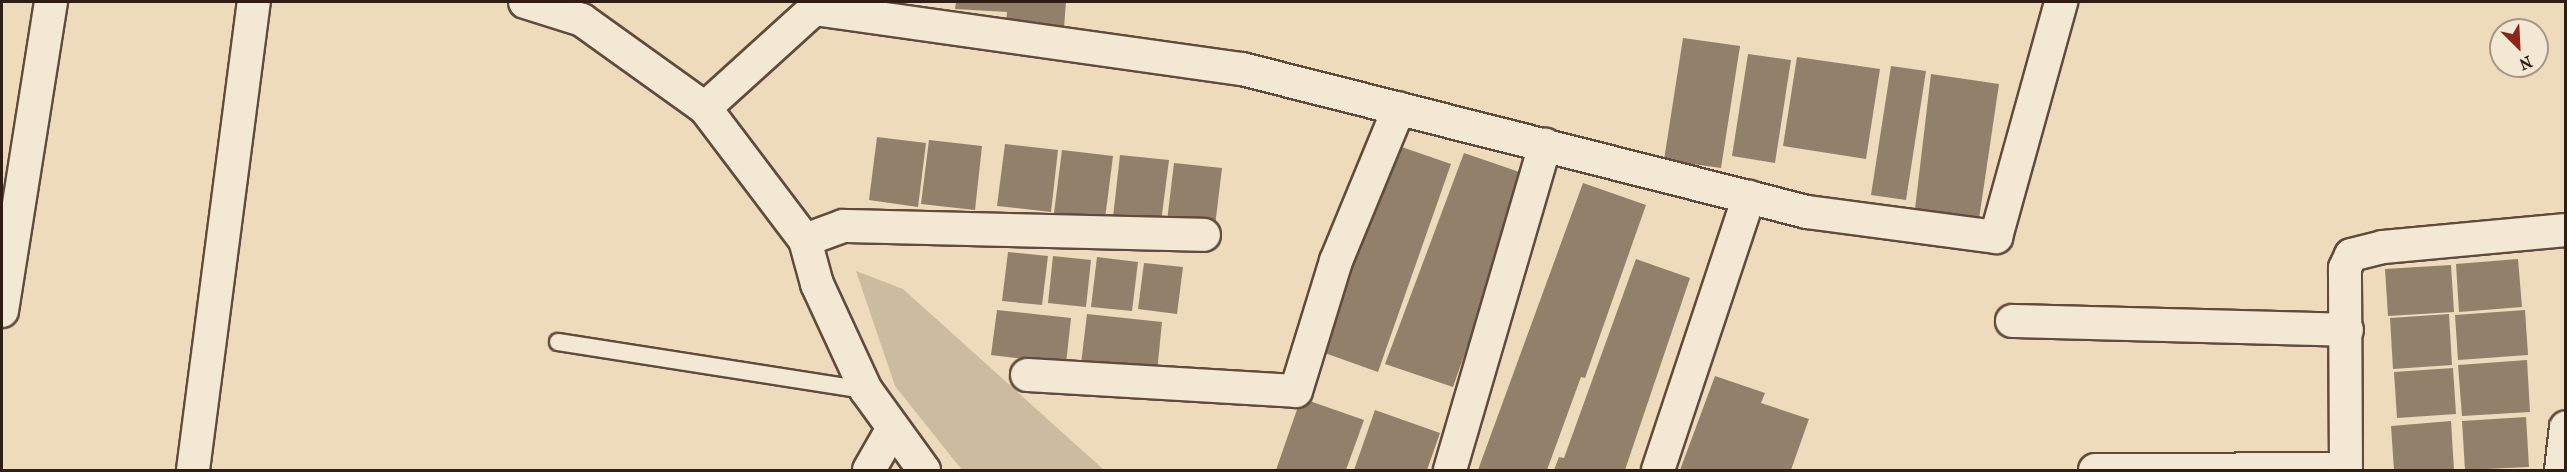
<!DOCTYPE html>
<style>
body{margin:0}
#map{position:relative;width:2567px;height:472px;overflow:hidden;background:#eddbbc;font-family:"IM FELL French Canon",serif}
div>[style]{position:absolute}
.green>*{inset:0;background:#cdbb9f}
.building>*{inset:0;background:#92806b}
.roads{filter:drop-shadow(2px 0 #5f4c3e) drop-shadow(-2px 0 #5f4c3e) drop-shadow(0 2px #5f4c3e) drop-shadow(0 -2px #5f4c3e)}
.lane>*{height:16px;margin:-8px;padding:0 8px;transform-origin:8px;border-radius:8px;background:#f3e8d3}
.street>*{height:32px;margin:-16px;padding:0 16px;transform-origin:16px;border-radius:16px;background:#f3e8d3}
span{translate:-50% -50%;white-space:nowrap;text-align:center;line-height:1.15;-webkit-text-stroke:4.5px #f3e8d3;paint-order:stroke}
.frame{position:absolute;inset:0;border:3px solid #301d14;pointer-events:none}
.north{position:absolute;left:2489px;top:18px;width:60px;height:60px;box-sizing:border-box;background:#f3e8d3;border:2px solid #a59787;border-radius:50%;rotate:156deg;font-size:16px;font-weight:700;line-height:24px;text-align:center;color:#301d14}
.north::after{content:'';display:block;margin:auto;width:21px;height:27px;background:#8f2418;clip-path:polygon(50% 0,100% 100%,50% 72%,0 100%)}
</style>
<div id="map">
<div class="green">
<i style="clip-path:polygon(856px 271px,903px 289px,1104px 470px,962px 470px,895px 386px)"></i>
</div>
<div class="building">
<i style="clip-path:polygon(956px 2px,1066px 2px,1064px 28px,1006px 24px,1007px 12px,955px 9px)"></i>
<i style="clip-path:polygon(1683px 38px,1740px 46px,1721px 168px,1664px 160px)"></i>
<i style="clip-path:polygon(1748px 54px,1791px 60px,1775px 163px,1732px 156px)"></i>
<i style="clip-path:polygon(1797px 57px,1880px 69px,1866px 159px,1783px 146px)"></i>
<i style="clip-path:polygon(1891px 66px,1926px 71px,1906px 200px,1871px 195px)"></i>
<i style="clip-path:polygon(1931px 74px,1999px 84px,1979px 219px,1915px 209px)"></i>
<i style="clip-path:polygon(877px 137px,926px 143px,918px 207px,869px 200px)"></i>
<i style="clip-path:polygon(929px 140px,982px 146px,975px 210px,921px 204px)"></i>
<i style="clip-path:polygon(1005px 144px,1058px 150px,1051px 212px,997px 206px)"></i>
<i style="clip-path:polygon(1393px 144px,1451px 164px,1378px 372px,1322px 352px)"></i>
<i style="clip-path:polygon(1062px 150px,1113px 156px,1105px 219px,1054px 213px)"></i>
<i style="clip-path:polygon(1464px 153px,1528px 175px,1453px 387px,1385px 364px)"></i>
<i style="clip-path:polygon(1120px 155px,1169px 160px,1161px 222px,1113px 217px)"></i>
<i style="clip-path:polygon(1174px 163px,1222px 168px,1215px 226px,1167px 221px)"></i>
<i style="clip-path:polygon(1583px 183px,1646px 205px,1585px 378px,1581px 377px,1547px 470px,1478px 470px)"></i>
<i style="clip-path:polygon(1008px 252px,1048px 256px,1042px 305px,1002px 301px)"></i>
<i style="clip-path:polygon(1053px 256px,1091px 260px,1086px 307px,1048px 303px)"></i>
<i style="clip-path:polygon(1097px 257px,1138px 262px,1132px 311px,1091px 307px)"></i>
<i style="clip-path:polygon(1636px 259px,1690px 278px,1625px 470px,1554px 470px,1559px 457px,1564px 458px)"></i>
<i style="clip-path:polygon(2518px 259px,2522px 307px,2459px 312px,2456px 264px)"></i>
<i style="clip-path:polygon(1144px 263px,1183px 267px,1177px 314px,1138px 309px)"></i>
<i style="clip-path:polygon(2451px 265px,2454px 312px,2388px 316px,2385px 269px)"></i>
<i style="clip-path:polygon(997px 310px,1071px 318px,1066px 364px,991px 355px)"></i>
<i style="clip-path:polygon(2525px 310px,2528px 355px,2458px 360px,2455px 315px)"></i>
<i style="clip-path:polygon(1087px 314px,1162px 322px,1157px 372px,1081px 364px)"></i>
<i style="clip-path:polygon(2449px 314px,2452px 365px,2393px 369px,2390px 318px)"></i>
<i style="clip-path:polygon(2527px 360px,2530px 412px,2462px 416px,2458px 365px)"></i>
<i style="clip-path:polygon(2453px 368px,2456px 414px,2397px 418px,2394px 372px)"></i>
<i style="clip-path:polygon(1715px 376px,1765px 393px,1761px 403px,1809px 419px,1791px 470px,1680px 470px)"></i>
<i style="clip-path:polygon(1301px 398px,1364px 420px,1346px 470px,1276px 470px)"></i>
<i style="clip-path:polygon(1375px 410px,1440px 433px,1427px 470px,1354px 470px)"></i>
<i style="clip-path:polygon(2526px 417px,2529px 467px,2465px 470px,2462px 421px)"></i>
<i style="clip-path:polygon(2451px 421px,2454px 470px,2394px 470px,2391px 426px)"></i>
</div>
<div class="roads">
<div class="lane">
<i style="left:558px;top:342px;width:312px;rotate:8.9deg"></i>
</div>
<div class="street">
<i style="left:525px;top:2px;width:60px;rotate:17.5deg"></i>
<i style="left:582px;top:20px;width:151px;rotate:35.6deg"></i>
<i style="left:705px;top:108px;width:147px;rotate:-42.2deg"></i>
<i style="left:814px;top:9px;width:7px;rotate:-82deg"></i>
<i style="left:814px;top:9px;width:432px;rotate:8deg"></i>
<i style="left:1242px;top:69px;width:583px;rotate:14.2deg"></i>
<i style="left:1807px;top:212px;width:191px;rotate:7.5deg"></i>
<i style="left:1996px;top:237px;width:244px;rotate:-74.5deg"></i>
<i style="left:705px;top:108px;width:166px;rotate:52.9deg"></i>
<i style="left:805px;top:240px;width:46px;rotate:74.7deg"></i>
<i style="left:817px;top:284px;width:117px;rotate:65.2deg"></i>
<i style="left:866px;top:390px;width:99px;rotate:54.1deg"></i>
<i style="left:805px;top:240px;width:40px;rotate:-20.2deg"></i>
<i style="left:843px;top:226px;width:361px;rotate:1.4deg"></i>
<i style="left:2px;top:311px;width:313px;rotate:-81deg"></i>
<i style="left:2012px;top:321px;width:335px;rotate:1.5deg"></i>
<i style="left:1027px;top:375px;width:269px;rotate:3.4deg"></i>
<i style="left:1296px;top:391px;width:136px;rotate:-72.9deg"></i>
<i style="left:1336px;top:261px;width:165px;rotate:-67.6deg"></i>
<i style="left:193px;top:470px;width:472px;rotate:-82.6deg"></i>
<i style="left:869px;top:470px;width:48px;rotate:-60.3deg"></i>
<i style="left:1450px;top:470px;width:339px;rotate:-73.7deg"></i>
<i style="left:1658px;top:470px;width:288px;rotate:-71.6deg"></i>
<i style="left:2095px;top:470px;width:251px;rotate:-0.2deg"></i>
<i style="left:2346px;top:470px;width:202px;rotate:-90.3deg"></i>
<i style="left:2345px;top:268px;width:14px;rotate:-65deg"></i>
<i style="left:2351px;top:255px;width:33px;rotate:-14deg"></i>
<i style="left:2383px;top:247px;width:184px;rotate:-5.3deg"></i>
<i style="left:2561px;top:470px;width:43px;rotate:-83.4deg"></i>
</div>
</div>
<div class="frame"></div>
<div class="north">N</div>
</div>
